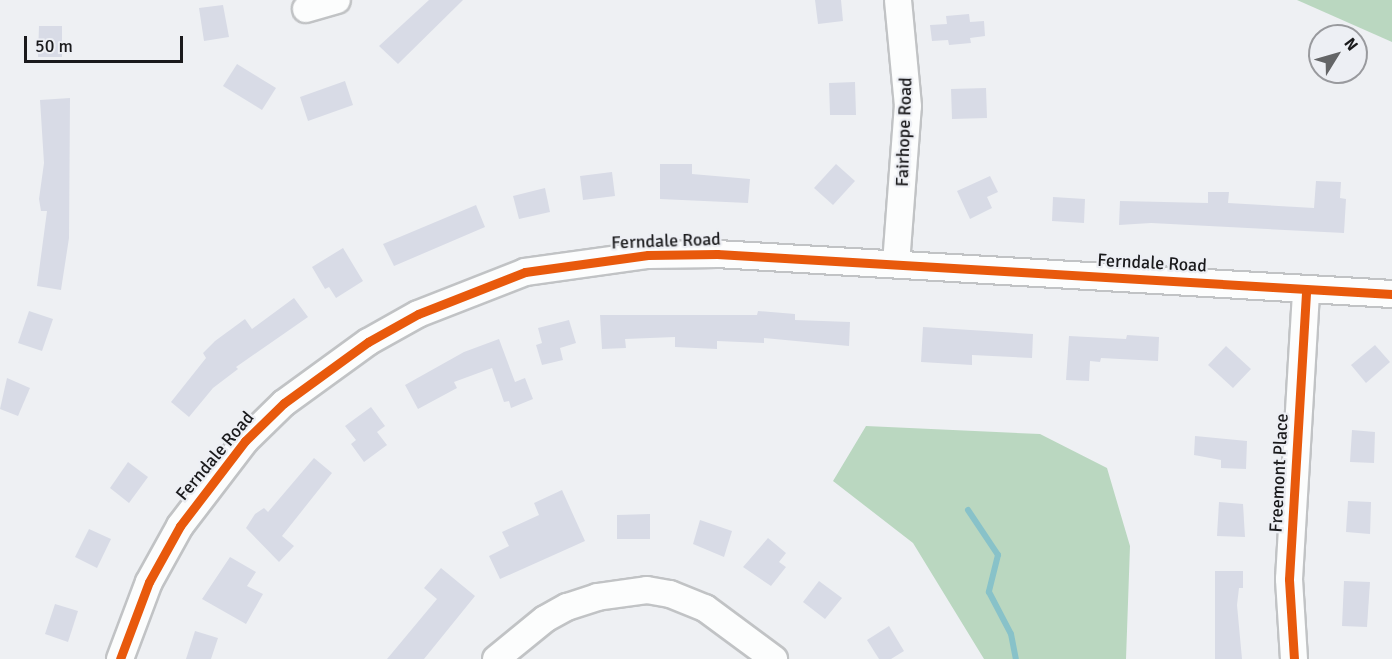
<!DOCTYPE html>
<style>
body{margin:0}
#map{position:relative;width:1392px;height:659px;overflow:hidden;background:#eef0f3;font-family:Signika,sans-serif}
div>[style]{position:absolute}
.forest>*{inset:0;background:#bad7c0}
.stream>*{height:6px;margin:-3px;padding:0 3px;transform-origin:3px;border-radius:3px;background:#88c2c9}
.building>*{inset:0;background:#d8dbe6}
.roads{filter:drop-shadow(2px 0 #c1c3c5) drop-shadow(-2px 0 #c1c3c5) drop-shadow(0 2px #c1c3c5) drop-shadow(0 -2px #c1c3c5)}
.minor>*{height:26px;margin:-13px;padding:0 13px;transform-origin:13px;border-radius:13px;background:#fcfdfd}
.cycleway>*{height:9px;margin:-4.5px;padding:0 4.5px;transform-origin:4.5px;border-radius:4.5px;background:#e8590c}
span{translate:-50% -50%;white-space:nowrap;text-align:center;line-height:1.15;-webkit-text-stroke:4.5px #edeff4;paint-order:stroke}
.street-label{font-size:18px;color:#1a1a1c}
.north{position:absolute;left:1308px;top:24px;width:60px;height:60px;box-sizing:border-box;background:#edeff4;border:2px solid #999a9e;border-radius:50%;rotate:53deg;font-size:16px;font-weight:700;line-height:24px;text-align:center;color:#1a1a1c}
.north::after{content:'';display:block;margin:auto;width:21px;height:27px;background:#646567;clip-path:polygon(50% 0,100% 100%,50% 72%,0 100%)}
.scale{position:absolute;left:24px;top:36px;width:159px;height:27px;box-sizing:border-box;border:3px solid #1a1a1c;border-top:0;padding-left:8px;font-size:18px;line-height:21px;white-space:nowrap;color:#1a1a1c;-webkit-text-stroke:4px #edeff4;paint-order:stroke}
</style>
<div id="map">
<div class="forest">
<i style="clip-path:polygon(1297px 0,1392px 0,1392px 42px)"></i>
<i style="clip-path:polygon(866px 426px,1040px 434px,1107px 468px,1130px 546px,1126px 659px,984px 659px,913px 543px,833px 481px)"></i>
</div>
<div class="stream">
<i style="left:968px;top:510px;width:54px;rotate:56.3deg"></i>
<i style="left:998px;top:555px;width:38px;rotate:104deg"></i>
<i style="left:989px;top:592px;width:47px;rotate:62.4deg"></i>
<i style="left:1011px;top:634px;width:25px;rotate:79deg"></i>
</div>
<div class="building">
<i style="clip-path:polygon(429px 0,463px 0,398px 64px,379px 46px)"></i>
<i style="clip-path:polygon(815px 0,841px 0,843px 21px,818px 24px)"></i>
<i style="clip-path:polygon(223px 5px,229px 37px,204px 41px,199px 8px)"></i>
<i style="clip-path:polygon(969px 14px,970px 22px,984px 21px,985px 36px,970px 38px,971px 43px,949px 45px,948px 40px,932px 41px,930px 25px,947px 24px,946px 16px)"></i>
<i style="clip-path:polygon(39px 26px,62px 26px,62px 57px,38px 57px)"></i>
<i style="clip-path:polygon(237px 64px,276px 88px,262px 110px,223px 86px)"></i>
<i style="clip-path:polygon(345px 81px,353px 105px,308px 121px,300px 97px)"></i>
<i style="clip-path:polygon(855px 82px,856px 115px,830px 115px,829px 83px)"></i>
<i style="clip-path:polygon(986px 88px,987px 118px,952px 119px,951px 89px)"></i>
<i style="clip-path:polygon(70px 98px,69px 238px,61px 290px,37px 286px,47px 211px,41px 211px,39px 199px,44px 163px,40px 100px)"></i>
<i style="clip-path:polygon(660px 164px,692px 164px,692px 174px,750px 179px,748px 203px,660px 199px)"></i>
<i style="clip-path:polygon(836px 164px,855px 181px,833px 205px,814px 188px)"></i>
<i style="clip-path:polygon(612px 172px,615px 196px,583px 200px,580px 176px)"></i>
<i style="clip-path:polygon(990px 176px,998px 192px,987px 197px,992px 208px,970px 219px,957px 191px)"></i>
<i style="clip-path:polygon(1316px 181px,1341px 182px,1340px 198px,1346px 199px,1344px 233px,1151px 223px,1119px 225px,1120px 201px,1208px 203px,1208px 192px,1229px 192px,1228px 203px,1314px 208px)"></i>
<i style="clip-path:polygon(545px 188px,550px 212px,519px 219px,513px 196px)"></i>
<i style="clip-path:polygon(1053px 197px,1085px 199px,1084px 223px,1052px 221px)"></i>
<i style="clip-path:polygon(476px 205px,485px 227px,394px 266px,383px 244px)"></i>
<i style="clip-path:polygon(343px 248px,363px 281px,336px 298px,329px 287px,325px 289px,312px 267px)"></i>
<i style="clip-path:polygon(294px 298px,308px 317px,236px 367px,238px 369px,213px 388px,189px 417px,171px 402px,206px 358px,203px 353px,215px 341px,245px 319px,252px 329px)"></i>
<i style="clip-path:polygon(29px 311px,53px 319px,42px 351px,18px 343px)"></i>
<i style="clip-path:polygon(758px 311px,795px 314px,795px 320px,850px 322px,849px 346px,764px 338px,764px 343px,717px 341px,717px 349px,675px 347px,675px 337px,625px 339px,626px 348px,602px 349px,600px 315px,757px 315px)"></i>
<i style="clip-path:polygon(569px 320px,576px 343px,560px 348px,563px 360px,542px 365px,536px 345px,542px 343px,538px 328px)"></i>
<i style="clip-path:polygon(923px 327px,1033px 334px,1032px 358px,972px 355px,972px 365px,921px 362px)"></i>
<i style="clip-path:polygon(1127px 335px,1159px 337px,1158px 361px,1101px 358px,1100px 362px,1090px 361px,1089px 381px,1066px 380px,1069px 336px,1126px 339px)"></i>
<i style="clip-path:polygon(499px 339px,515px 382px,525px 378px,533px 399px,511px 408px,509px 401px,504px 402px,492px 368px,454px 382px,457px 388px,418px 409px,405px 385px,464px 352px)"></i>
<i style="clip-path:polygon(1375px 345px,1390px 362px,1366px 383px,1351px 365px)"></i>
<i style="clip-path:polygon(1226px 346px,1251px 369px,1233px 388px,1208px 365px)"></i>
<i style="clip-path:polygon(7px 378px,30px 388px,18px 416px,0 409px)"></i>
<i style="clip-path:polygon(371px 407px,385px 426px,377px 432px,387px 445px,364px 462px,351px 444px,356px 440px,345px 426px)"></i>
<i style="clip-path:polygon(1352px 430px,1375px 432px,1374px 463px,1350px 462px)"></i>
<i style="clip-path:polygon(1195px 436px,1247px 441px,1246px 469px,1221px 468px,1221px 460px,1194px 455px)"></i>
<i style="clip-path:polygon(314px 458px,332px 473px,282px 536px,294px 546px,279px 562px,246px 528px,255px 514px,264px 508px,268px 512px)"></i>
<i style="clip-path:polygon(128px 462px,148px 477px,129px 503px,110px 488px)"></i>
<i style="clip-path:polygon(562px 490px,585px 541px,500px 579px,489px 556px,509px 546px,502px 532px,539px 515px,534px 503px)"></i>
<i style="clip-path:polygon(1348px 501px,1371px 502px,1370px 534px,1346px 532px)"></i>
<i style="clip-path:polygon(1219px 502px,1243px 504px,1245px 537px,1217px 536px)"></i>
<i style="clip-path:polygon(650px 514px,650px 539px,617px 539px,617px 515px)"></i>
<i style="clip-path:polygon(700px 520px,732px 531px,724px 557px,693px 544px)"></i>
<i style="clip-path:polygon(89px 529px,111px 539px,97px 568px,75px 557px)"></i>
<i style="clip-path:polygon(768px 538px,786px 553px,779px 562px,786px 567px,771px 586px,743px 567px)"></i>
<i style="clip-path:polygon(230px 557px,256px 572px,247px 586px,263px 594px,246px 624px,202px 599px)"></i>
<i style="clip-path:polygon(441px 568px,475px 596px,424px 659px,387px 659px,437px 599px,424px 588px)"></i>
<i style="clip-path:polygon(1215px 571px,1243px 571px,1243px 588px,1239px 588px,1237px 605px,1242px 659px,1215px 659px)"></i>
<i style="clip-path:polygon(819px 581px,842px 598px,825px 619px,803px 602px)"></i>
<i style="clip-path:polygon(1344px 581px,1370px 582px,1367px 627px,1342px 626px)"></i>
<i style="clip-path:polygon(55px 604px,78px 611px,68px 642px,45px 634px)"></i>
<i style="clip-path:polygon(889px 626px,904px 651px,891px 659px,879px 659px,867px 640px)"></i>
<i style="clip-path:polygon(195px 631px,218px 638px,211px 659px,186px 659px)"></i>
</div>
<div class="roads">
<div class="minor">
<i style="left:306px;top:9px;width:32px;rotate:-16deg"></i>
<i style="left:896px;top:264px;width:158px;rotate:-85.7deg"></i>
<i style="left:908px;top:106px;width:106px;rotate:-95.4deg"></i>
<i style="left:120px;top:659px;width:82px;rotate:-69.4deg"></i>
<i style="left:149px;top:582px;width:64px;rotate:-61deg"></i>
<i style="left:180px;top:526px;width:107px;rotate:-52.6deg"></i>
<i style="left:245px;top:441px;width:54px;rotate:-44.3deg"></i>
<i style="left:284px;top:403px;width:104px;rotate:-36deg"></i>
<i style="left:368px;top:342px;width:57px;rotate:-29.2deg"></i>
<i style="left:418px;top:314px;width:115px;rotate:-21.4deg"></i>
<i style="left:525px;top:272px;width:124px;rotate:-7.9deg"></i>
<i style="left:648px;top:255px;width:69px;rotate:-0.8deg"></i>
<i style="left:717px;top:254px;width:676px;rotate:3.39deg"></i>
<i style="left:496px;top:659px;width:63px;rotate:-39.2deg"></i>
<i style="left:545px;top:619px;width:25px;rotate:-29deg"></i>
<i style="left:567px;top:607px;width:32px;rotate:-18deg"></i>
<i style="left:597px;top:597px;width:50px;rotate:-8deg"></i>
<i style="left:647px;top:590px;width:23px;rotate:10deg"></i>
<i style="left:670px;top:594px;width:38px;rotate:22deg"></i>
<i style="left:705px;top:608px;width:86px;rotate:36.5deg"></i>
<i style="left:1294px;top:659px;width:80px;rotate:-93.6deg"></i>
<i style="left:1289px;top:579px;width:290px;rotate:-86.6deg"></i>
</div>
</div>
<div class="cycleway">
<i style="left:120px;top:659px;width:82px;rotate:-69.4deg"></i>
<i style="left:149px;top:582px;width:64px;rotate:-61deg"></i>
<i style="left:180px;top:526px;width:107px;rotate:-52.6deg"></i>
<i style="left:245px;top:441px;width:54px;rotate:-44.3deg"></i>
<i style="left:284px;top:403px;width:104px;rotate:-36deg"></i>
<i style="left:368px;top:342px;width:57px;rotate:-29.2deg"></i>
<i style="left:418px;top:314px;width:115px;rotate:-21.4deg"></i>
<i style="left:525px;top:272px;width:124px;rotate:-7.9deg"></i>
<i style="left:648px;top:255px;width:69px;rotate:-0.8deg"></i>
<i style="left:717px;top:254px;width:676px;rotate:3.39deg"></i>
<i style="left:1294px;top:659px;width:80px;rotate:-93.6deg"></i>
<i style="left:1289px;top:579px;width:290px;rotate:-86.6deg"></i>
</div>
<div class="street-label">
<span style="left:904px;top:132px;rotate:-88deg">Fairhope Road</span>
<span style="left:666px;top:241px;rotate:-2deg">Ferndale Road</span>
<span style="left:1152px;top:263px;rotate:3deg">Ferndale Road</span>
<span style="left:215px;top:456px;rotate:-50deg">Ferndale Road</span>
<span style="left:1279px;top:473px;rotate:-87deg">Freemont Place</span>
</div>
<div class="north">N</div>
<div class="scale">50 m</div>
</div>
